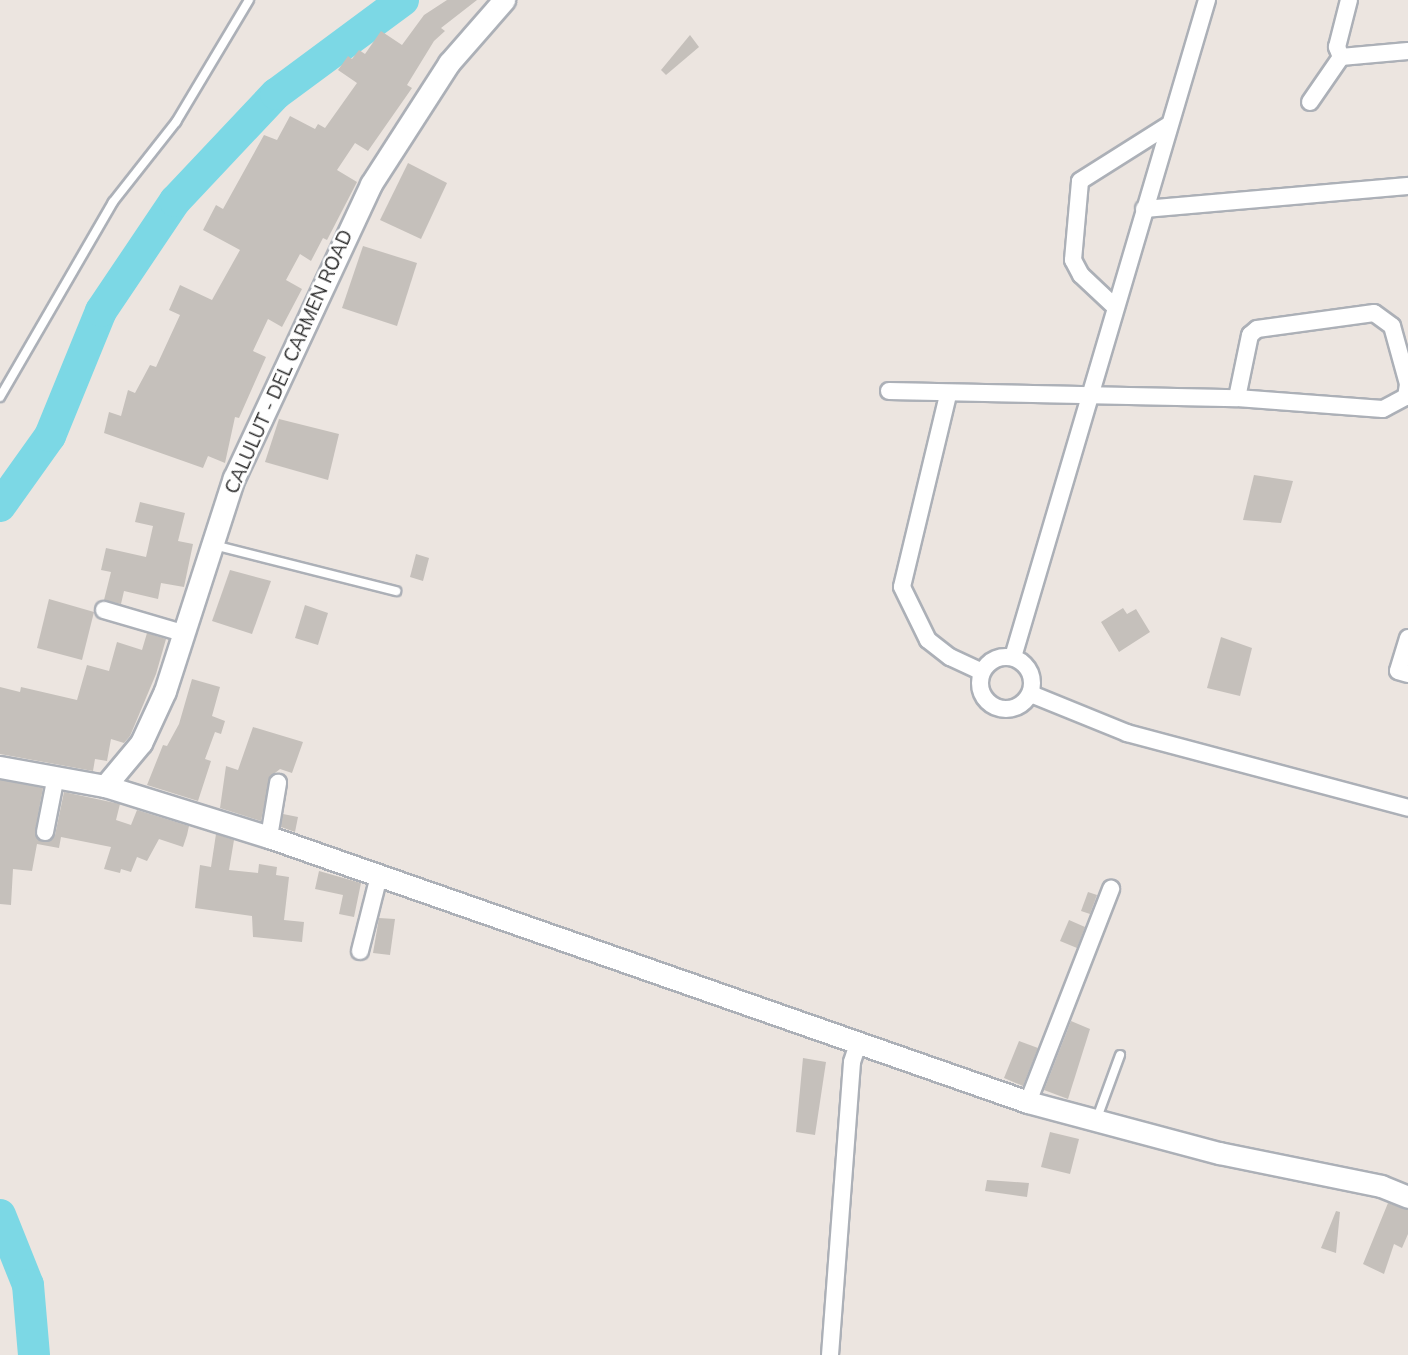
<!DOCTYPE html>
<style>
body{margin:0}
#map{position:relative;width:1408px;height:1355px;overflow:hidden;background:#ece5e0;font-family:Mulish,sans-serif}
div>[style]{position:absolute}
.river>*{height:32px;margin:-16px;padding:0 16px;transform-origin:16px;border-radius:16px;background:#7cd8e5}
.building>*{inset:0;background:#c5c0bb}
.roads{filter:drop-shadow(2px 0 #acb0b7) drop-shadow(-2px 0 #acb0b7) drop-shadow(0 2px #acb0b7) drop-shadow(0 -2px #acb0b7)}
.lane>*{height:8px;margin:-4px;padding:0 4px;transform-origin:4px;border-radius:4px;background:#fff}
.street>*{height:16px;margin:-8px;padding:0 8px;transform-origin:8px;border-radius:8px;background:#fff}
.street>.ring{margin:-8px;padding:0;box-sizing:content-box;background:none;border:16px solid #fff;border-radius:50%}
.secondary>*{height:21px;margin:-10.5px;padding:0 10.5px;transform-origin:10.5px;border-radius:10.5px;background:#fff}
span{translate:-50% -50%;white-space:nowrap;text-align:center;line-height:1.15;-webkit-text-stroke:5px #fff;paint-order:stroke}
.street-label{font-size:19px;color:#2c2c2c}
</style>
<div id="map">
<div class="river">
<i style="left:0;top:506px;width:86px;rotate:-54.5deg"></i>
<i style="left:50px;top:436px;width:135px;rotate:-67.8deg"></i>
<i style="left:101px;top:311px;width:133px;rotate:-56.1deg"></i>
<i style="left:175px;top:201px;width:147px;rotate:-46.7deg"></i>
<i style="left:276px;top:94px;width:158px;rotate:-36.5deg"></i>
<i style="left:0;top:1215px;width:75px;rotate:68.2deg"></i>
<i style="left:28px;top:1285px;width:70px;rotate:85.1deg"></i>
</div>
<div class="building">
<i style="clip-path:polygon(447px 0,477px 0,441px 28px,445px 31px,434px 41px,407px 85px,412px 88px,368px 151px,355px 143px,337px 170px,357px 182px,327px 240px,323px 238px,311px 261px,300px 254px,286px 280px,302px 289px,282px 327px,268px 319px,253px 351px,266px 357px,239px 418px,235px 417px,225px 463px,208px 456px,203px 468px,104px 433px,109px 412px,121px 416px,128px 390px,135px 393px,150px 365px,156px 367px,180px 315px,169px 310px,180px 285px,212px 300px,240px 250px,203px 230px,216px 205px,223px 209px,264px 135px,277px 140px,290px 116px,315px 129px,318px 124px,325px 128px,357px 83px,338px 70px,348px 56px,352px 59px,359px 50px,365px 54px,381px 31px,402px 45px,424px 15px)"></i>
<i style="clip-path:polygon(690px 35px,699px 47px,666px 75px,661px 70px)"></i>
<i style="clip-path:polygon(408px 163px,447px 183px,421px 239px,380px 220px)"></i>
<i style="clip-path:polygon(363px 246px,417px 263px,397px 326px,342px 308px)"></i>
<i style="clip-path:polygon(279px 419px,339px 434px,328px 480px,265px 462px)"></i>
<i style="clip-path:polygon(1254px 475px,1293px 481px,1281px 523px,1243px 520px)"></i>
<i style="clip-path:polygon(140px 502px,185px 513px,178px 541px,193px 544px,184px 587px,161px 583px,158px 599px,124px 591px,121px 604px,104px 600px,111px 572px,101px 570px,106px 548px,146px 557px,153px 526px,135px 522px)"></i>
<i style="clip-path:polygon(416px 554px,429px 558px,423px 581px,410px 577px)"></i>
<i style="clip-path:polygon(230px 570px,271px 581px,252px 634px,212px 621px)"></i>
<i style="clip-path:polygon(49px 599px,94px 612px,82px 660px,37px 648px)"></i>
<i style="clip-path:polygon(305px 605px,328px 613px,318px 645px,295px 638px)"></i>
<i style="clip-path:polygon(1123px 608px,1127px 614px,1136px 609px,1150px 632px,1119px 652px,1101px 622px)"></i>
<i style="clip-path:polygon(147px 633px,166px 639px,156px 674px,130px 736px,124px 743px,111px 739px,107px 761px,95px 759px,93px 771px,0 754px,0 687px,20px 692px,21px 687px,77px 700px,87px 665px,109px 671px,117px 642px,142px 650px)"></i>
<i style="clip-path:polygon(1221px 637px,1252px 648px,1240px 696px,1207px 688px)"></i>
<i style="clip-path:polygon(192px 679px,220px 687px,212px 716px,225px 721px,221px 734px,215px 732px,205px 759px,211px 761px,198px 801px,147px 785px,163px 745px,167px 746px,179px 724px)"></i>
<i style="clip-path:polygon(253px 727px,303px 742px,292px 773px,280px 769px,270px 777px,261px 821px,220px 808px,226px 766px,238px 770px)"></i>
<i style="clip-path:polygon(0 780px,43px 788px,35px 831px,42px 842px,55px 835px,64px 792px,120px 804px,116px 820px,131px 825px,137px 810px,189px 826px,187px 835px,183px 847px,159px 839px,147px 861px,137px 857px,131px 872px,121px 869px,120px 873px,104px 869px,111px 847px,61px 837px,59px 848px,37px 844px,32px 871px,13px 869px,11px 905px,0 904px)"></i>
<i style="clip-path:polygon(283px 814px,298px 817px,295px 832px,281px 827px)"></i>
<i style="clip-path:polygon(216px 834px,234px 840px,229px 870px,258px 873px,259px 864px,277px 867px,276px 875px,289px 877px,284px 920px,304px 922px,302px 942px,253px 937px,252px 916px,195px 908px,200px 865px,211px 867px)"></i>
<i style="clip-path:polygon(319px 871px,361px 883px,354px 917px,339px 914px,343px 895px,315px 889px)"></i>
<i style="clip-path:polygon(1088px 892px,1097px 895px,1090px 914px,1081px 911px)"></i>
<i style="clip-path:polygon(379px 918px,395px 919px,390px 955px,373px 953px)"></i>
<i style="clip-path:polygon(1069px 920px,1085px 927px,1077px 948px,1060px 941px)"></i>
<i style="clip-path:polygon(1071px 1021px,1090px 1029px,1068px 1099px,1044px 1090px)"></i>
<i style="clip-path:polygon(1019px 1041px,1038px 1048px,1023px 1086px,1004px 1078px)"></i>
<i style="clip-path:polygon(803px 1058px,826px 1062px,815px 1135px,796px 1132px)"></i>
<i style="clip-path:polygon(1050px 1132px,1079px 1139px,1070px 1174px,1041px 1167px)"></i>
<i style="clip-path:polygon(987px 1180px,1029px 1183px,1027px 1197px,985px 1191px)"></i>
<i style="clip-path:polygon(1388px 1203px,1408px 1210px,1408px 1234px,1402px 1248px,1394px 1244px,1384px 1274px,1363px 1264px)"></i>
<i style="clip-path:polygon(1336px 1211px,1340px 1212px,1336px 1253px,1321px 1248px)"></i>
</div>
<div class="roads">
<div class="lane">
<i style="left:0;top:397px;width:225px;rotate:-59.9deg"></i>
<i style="left:113px;top:202px;width:102px;rotate:-51.8deg"></i>
<i style="left:176px;top:122px;width:142px;rotate:-59.1deg"></i>
<i style="left:214px;top:545px;width:188px;rotate:14.2deg"></i>
<i style="left:1097px;top:1118px;width:67px;rotate:-69.9deg"></i>
</div>
<div class="street">
<i style="left:1341px;top:57px;width:67px;rotate:-5.1deg"></i>
<i style="left:1341px;top:57px;width:11px;rotate:-112deg"></i>
<i style="left:1337px;top:47px;width:49px;rotate:-75.7deg"></i>
<i style="left:1310px;top:102px;width:55px;rotate:-55.4deg"></i>
<i style="left:1144px;top:209px;width:265px;rotate:-5deg"></i>
<i style="left:1114px;top:306px;width:45px;rotate:-136.8deg"></i>
<i style="left:1081px;top:275px;width:17px;rotate:-118deg"></i>
<i style="left:1073px;top:260px;width:79px;rotate:-84.9deg"></i>
<i style="left:1080px;top:181px;width:103px;rotate:-32.3deg"></i>
<i style="left:889px;top:391px;width:348px;rotate:1.2deg"></i>
<i style="left:1237px;top:398px;width:146px;rotate:4.3deg"></i>
<i style="left:1383px;top:409px;width:26px;rotate:-28deg"></i>
<i style="left:1406px;top:397px;width:13px;rotate:-81deg"></i>
<i style="left:1408px;top:384px;width:60px;rotate:-105.4deg"></i>
<i style="left:1392px;top:326px;width:22px;rotate:-144deg"></i>
<i style="left:1374px;top:313px;width:118px;rotate:172.2deg"></i>
<i style="left:1257px;top:329px;width:9px;rotate:139deg"></i>
<i style="left:1250px;top:335px;width:64px;rotate:101.7deg"></i>
<i style="left:948px;top:395px;width:197px;rotate:103.5deg"></i>
<i style="left:902px;top:587px;width:59px;rotate:63.9deg"></i>
<i style="left:928px;top:640px;width:28px;rotate:38deg"></i>
<i style="left:950px;top:657px;width:35px;rotate:25deg"></i>
<i style="left:104px;top:610px;width:85px;rotate:16.3deg"></i>
<i style="left:1408px;top:638px;width:34px;rotate:107deg"></i>
<i style="left:1398px;top:671px;width:10px;rotate:17deg"></i>
<i class="ring" style="left:980px;top:657px;width:36px;height:36px"></i>
<i style="left:1013px;top:657px;width:685px;rotate:-73.55deg"></i>
<i style="left:1031px;top:694px;width:104px;rotate:22.1deg"></i>
<i style="left:1127px;top:733px;width:291px;rotate:14.9deg"></i>
<i style="left:45px;top:832px;width:57px;rotate:-78.9deg"></i>
<i style="left:269px;top:837px;width:55px;rotate:-80.5deg"></i>
<i style="left:360px;top:951px;width:77px;rotate:-75.8deg"></i>
<i style="left:1028px;top:1102px;width:229px;rotate:-68.7deg"></i>
<i style="left:830px;top:1355px;width:294px;rotate:-85.7deg"></i>
<i style="left:852px;top:1062px;width:20px;rotate:-72deg"></i>
</div>
<div class="secondary">
<i style="left:0;top:767px;width:107px;rotate:10.3deg"></i>
<i style="left:105px;top:786px;width:172px;rotate:17.3deg"></i>
<i style="left:269px;top:837px;width:804px;rotate:19.25deg"></i>
<i style="left:1028px;top:1102px;width:198px;rotate:15deg"></i>
<i style="left:1219px;top:1153px;width:165px;rotate:11.5deg"></i>
<i style="left:1381px;top:1186px;width:29px;rotate:22deg"></i>
<i style="left:105px;top:786px;width:56px;rotate:-50.1deg"></i>
<i style="left:141px;top:743px;width:57px;rotate:-65.2deg"></i>
<i style="left:165px;top:691px;width:224px;rotate:-72.1deg"></i>
<i style="left:234px;top:478px;width:324px;rotate:-65deg"></i>
<i style="left:371px;top:184px;width:144px;rotate:-57.2deg"></i>
<i style="left:449px;top:63px;width:84px;rotate:-48.9deg"></i>
</div>
</div>
<div class="street-label">
<span style="left:289px;top:362px;rotate:-66deg">CALULUT - DEL CARMEN ROAD</span>
</div>
</div>
